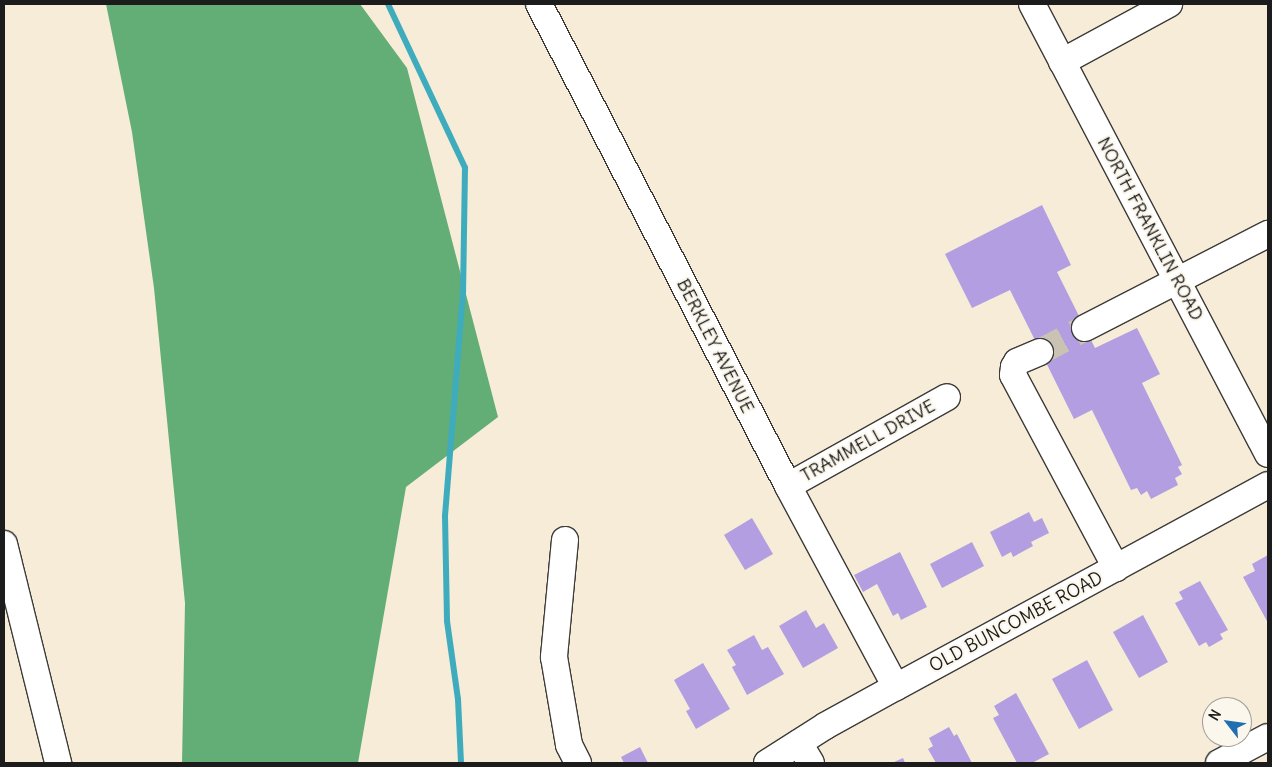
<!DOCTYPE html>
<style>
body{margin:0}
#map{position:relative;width:1272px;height:767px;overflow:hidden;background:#f6ecd7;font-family:Delius,sans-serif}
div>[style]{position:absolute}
.forest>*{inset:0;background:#63ad76}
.stream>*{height:6px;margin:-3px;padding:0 3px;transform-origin:3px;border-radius:3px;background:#3facbd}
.building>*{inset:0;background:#b29ee1}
.minor-tunnel>*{height:26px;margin-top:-13px;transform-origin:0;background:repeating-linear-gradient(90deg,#cac2b2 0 26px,transparent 0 39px)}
.roads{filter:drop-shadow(1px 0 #3d3b38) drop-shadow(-1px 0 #3d3b38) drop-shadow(0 1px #3d3b38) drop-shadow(0 -1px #3d3b38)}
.minor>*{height:26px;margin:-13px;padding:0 13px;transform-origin:13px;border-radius:13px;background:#fff}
span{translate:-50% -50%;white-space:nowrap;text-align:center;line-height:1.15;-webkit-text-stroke:4.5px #fbf7ec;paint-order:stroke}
.street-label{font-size:18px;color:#1c1c1c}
.frame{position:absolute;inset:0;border:5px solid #1c1c1c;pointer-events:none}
.north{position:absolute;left:1202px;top:697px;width:50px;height:50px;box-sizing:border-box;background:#fbf7ec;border:1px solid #a29f99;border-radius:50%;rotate:300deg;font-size:14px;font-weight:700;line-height:20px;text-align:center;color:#1c1c1c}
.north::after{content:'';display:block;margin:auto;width:18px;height:22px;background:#1f6fb2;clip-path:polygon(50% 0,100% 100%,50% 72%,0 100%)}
</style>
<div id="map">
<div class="forest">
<i style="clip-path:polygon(106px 4px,360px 4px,407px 68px,498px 417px,406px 487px,358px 763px,182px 763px,185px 603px,154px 288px,132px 132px)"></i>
</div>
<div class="stream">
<i style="left:388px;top:4px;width:181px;rotate:64.8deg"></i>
<i style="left:465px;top:168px;width:124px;rotate:90.9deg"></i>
<i style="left:463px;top:292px;width:225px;rotate:94.6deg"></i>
<i style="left:445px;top:516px;width:105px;rotate:88.9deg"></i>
<i style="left:447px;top:621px;width:79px;rotate:82deg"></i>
<i style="left:458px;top:699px;width:64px;rotate:87.3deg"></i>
</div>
<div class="building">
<i style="clip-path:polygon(1042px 205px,1071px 265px,1057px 272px,1095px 348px,1137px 328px,1160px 374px,1142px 383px,1182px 465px,1178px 467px,1182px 474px,1175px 478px,1178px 485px,1151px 499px,1147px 491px,1141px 495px,1137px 488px,1131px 490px,1092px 410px,1074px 419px,1010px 290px,972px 308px,945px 254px)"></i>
<i style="clip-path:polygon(1029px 512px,1034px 522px,1042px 518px,1049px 533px,1031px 542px,1033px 546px,1013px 557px,1011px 552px,1002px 557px,990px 532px)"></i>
<i style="clip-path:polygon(752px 518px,773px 554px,745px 570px,724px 535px)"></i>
<i style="clip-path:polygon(972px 542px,984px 566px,942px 588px,930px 564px)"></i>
<i style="clip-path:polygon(900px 552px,927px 607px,901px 620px,898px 613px,893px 616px,877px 584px,863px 592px,854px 575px)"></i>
<i style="clip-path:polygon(1268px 555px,1268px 623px,1243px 577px,1255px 571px,1252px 564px)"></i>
<i style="clip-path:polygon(1200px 581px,1228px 630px,1220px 634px,1223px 639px,1209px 647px,1206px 642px,1199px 646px,1175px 603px,1183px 599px,1179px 592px)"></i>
<i style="clip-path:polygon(806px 610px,816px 628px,824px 623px,838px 648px,803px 668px,779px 626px)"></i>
<i style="clip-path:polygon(1143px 615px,1168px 662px,1139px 678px,1113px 632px)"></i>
<i style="clip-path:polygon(754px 635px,762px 650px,768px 647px,784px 674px,747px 695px,732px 667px,736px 665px,727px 650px)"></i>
<i style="clip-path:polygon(1087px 660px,1113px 710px,1079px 729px,1052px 679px)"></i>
<i style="clip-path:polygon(703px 663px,730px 709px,696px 729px,686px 711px,690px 709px,674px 680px)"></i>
<i style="clip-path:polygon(1016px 693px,1049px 754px,1032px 763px,1017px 763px,993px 718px,999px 715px,994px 706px)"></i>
<i style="clip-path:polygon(949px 727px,954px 736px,957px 734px,972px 763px,936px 763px,928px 749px,933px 746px,929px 738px)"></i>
<i style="clip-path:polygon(640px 747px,648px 763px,624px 763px,621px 757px)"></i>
<i style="clip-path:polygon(903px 758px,905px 763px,892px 763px)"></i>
</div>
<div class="minor-tunnel">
<i style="left:1040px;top:352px;width:51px;rotate:-28.1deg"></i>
</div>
<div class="roads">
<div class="minor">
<i style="left:539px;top:4px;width:543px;rotate:62.68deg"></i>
<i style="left:788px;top:486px;width:228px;rotate:61.8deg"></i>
<i style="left:1032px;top:4px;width:508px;rotate:62.33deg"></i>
<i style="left:1062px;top:62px;width:122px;rotate:-28.5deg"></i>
<i style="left:1085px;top:328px;width:206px;rotate:-27.2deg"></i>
<i style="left:1040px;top:352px;width:25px;rotate:157deg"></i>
<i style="left:1017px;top:362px;width:6px;rotate:121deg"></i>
<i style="left:1014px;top:367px;width:8px;rotate:97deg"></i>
<i style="left:1013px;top:375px;width:219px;rotate:61.9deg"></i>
<i style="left:788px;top:486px;width:182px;rotate:-29.2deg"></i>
<i style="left:565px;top:540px;width:118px;rotate:95.4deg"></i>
<i style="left:554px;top:657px;width:89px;rotate:80.3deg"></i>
<i style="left:569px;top:745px;width:20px;rotate:63deg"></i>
<i style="left:4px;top:544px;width:226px;rotate:76.1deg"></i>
<i style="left:799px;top:743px;width:23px;rotate:59deg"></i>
<i style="left:767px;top:763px;width:69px;rotate:-32.5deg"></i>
<i style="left:825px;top:726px;width:81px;rotate:-28.8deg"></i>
<i style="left:896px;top:687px;width:423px;rotate:-28.5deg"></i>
<i style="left:1219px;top:763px;width:55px;rotate:-28deg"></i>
</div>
</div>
<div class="street-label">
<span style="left:1150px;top:229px;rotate:62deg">NORTH FRANKLIN ROAD</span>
<span style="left:715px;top:346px;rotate:63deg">BERKLEY AVENUE</span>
<span style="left:868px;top:441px;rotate:-29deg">TRAMMELL DRIVE</span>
<span style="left:1016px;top:622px;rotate:-28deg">OLD BUNCOMBE ROAD</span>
</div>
<div class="frame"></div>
<div class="north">N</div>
</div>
